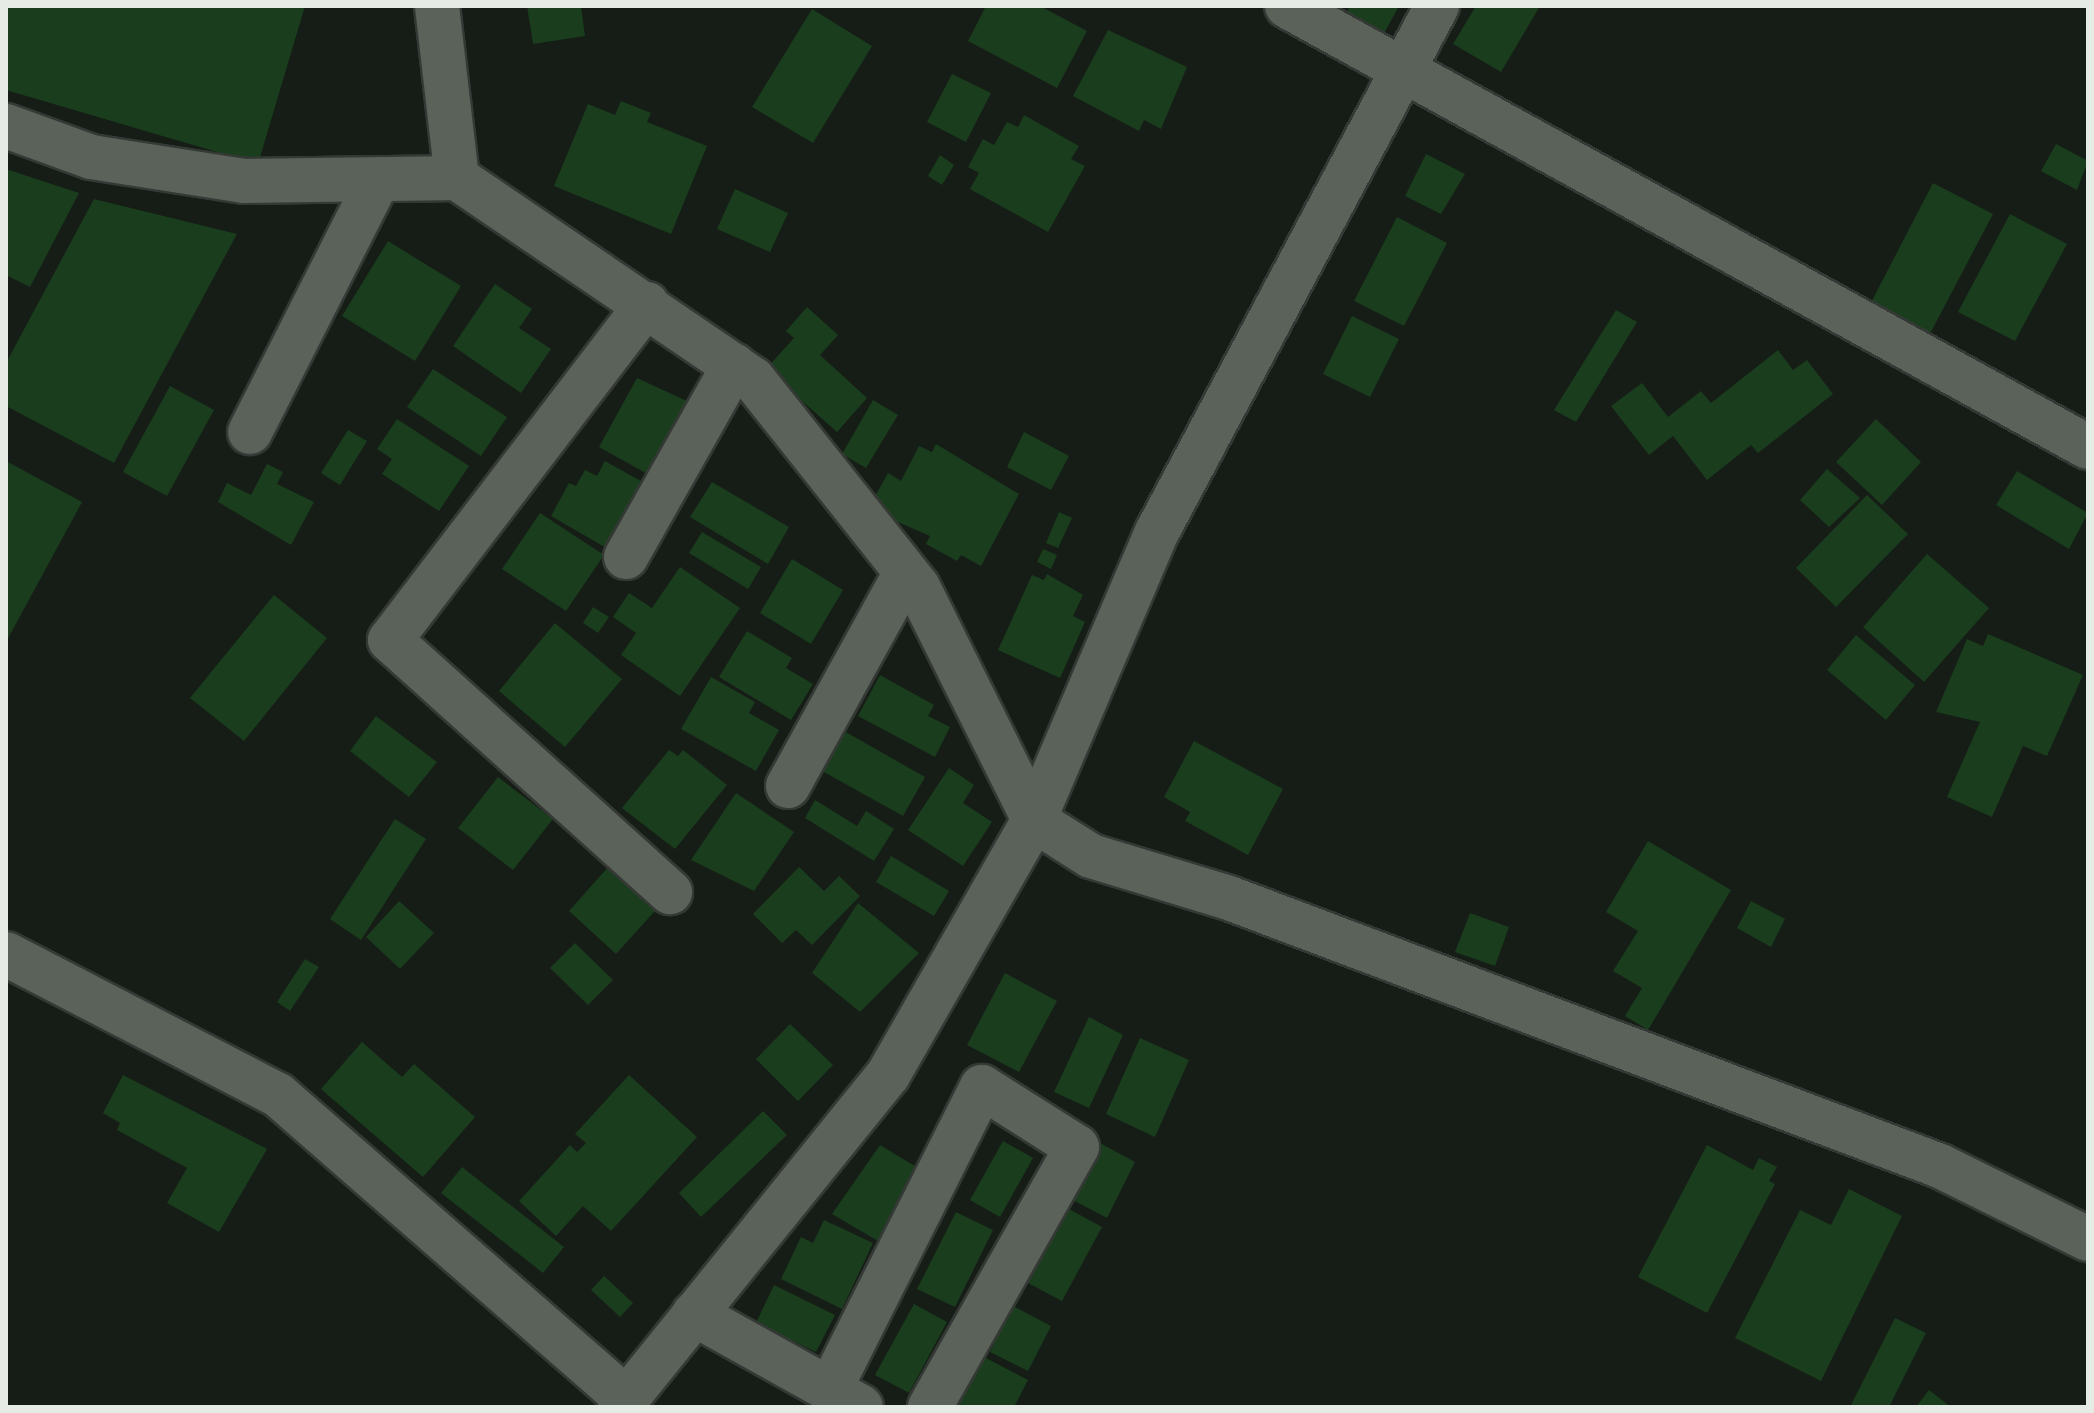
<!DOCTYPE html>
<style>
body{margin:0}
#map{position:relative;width:2094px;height:1413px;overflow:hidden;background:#161d16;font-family:"Archivo Narrow",sans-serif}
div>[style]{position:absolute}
.building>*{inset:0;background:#193d1d}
.roads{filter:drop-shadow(2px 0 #353935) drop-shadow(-2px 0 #353935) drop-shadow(0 2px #353935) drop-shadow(0 -2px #353935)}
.minor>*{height:44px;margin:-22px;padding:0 22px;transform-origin:22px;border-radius:22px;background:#5a625a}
span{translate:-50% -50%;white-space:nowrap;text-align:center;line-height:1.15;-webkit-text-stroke:8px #040604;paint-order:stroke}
.frame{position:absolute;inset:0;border:8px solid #e6ebe6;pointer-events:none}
</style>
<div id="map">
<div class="building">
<i style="clip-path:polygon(6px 6px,305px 6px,258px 164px,6px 90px)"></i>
<i style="clip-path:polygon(527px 6px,581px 6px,585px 36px,533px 44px)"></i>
<i style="clip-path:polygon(986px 6px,1040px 6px,1087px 31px,1057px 88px,968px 41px)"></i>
<i style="clip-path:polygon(1350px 6px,1399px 6px,1382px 37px,1344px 16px)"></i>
<i style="clip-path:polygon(1476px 6px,1540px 6px,1501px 72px,1453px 44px)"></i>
<i style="clip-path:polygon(812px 9px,872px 46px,813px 143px,752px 107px)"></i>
<i style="clip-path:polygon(1108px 30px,1187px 67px,1161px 129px,1144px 120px,1139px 131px,1073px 96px)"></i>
<i style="clip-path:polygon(952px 74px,991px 93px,966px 142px,927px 122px)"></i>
<i style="clip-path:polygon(621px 101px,651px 113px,647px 122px,707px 146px,671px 234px,554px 186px,588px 104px,615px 115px)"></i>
<i style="clip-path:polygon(1024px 115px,1079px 146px,1071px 159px,1085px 166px,1048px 232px,970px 189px,979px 173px,968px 167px,983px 139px,994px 145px,1007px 122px,1018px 127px)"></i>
<i style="clip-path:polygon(2056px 144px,2088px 161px,2077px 190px,2041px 171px)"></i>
<i style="clip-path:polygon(1426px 154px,1465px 174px,1441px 214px,1405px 196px)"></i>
<i style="clip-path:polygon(940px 155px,954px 165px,942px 185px,928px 176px)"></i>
<i style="clip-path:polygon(6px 169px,79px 193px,30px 287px,6px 275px)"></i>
<i style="clip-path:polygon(1933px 183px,1993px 214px,1923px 347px,1864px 316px)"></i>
<i style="clip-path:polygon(735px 189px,788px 213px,770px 252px,717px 229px)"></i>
<i style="clip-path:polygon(94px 199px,237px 234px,114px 463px,6px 406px,6px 363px)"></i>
<i style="clip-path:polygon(2010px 214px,2067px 244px,2015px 341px,1958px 312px)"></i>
<i style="clip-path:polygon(1397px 217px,1447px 243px,1404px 326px,1354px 301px)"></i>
<i style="clip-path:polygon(388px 241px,461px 286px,415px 361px,342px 316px)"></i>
<i style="clip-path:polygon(495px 284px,532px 309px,519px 328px,551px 349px,521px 393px,453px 346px)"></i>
<i style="clip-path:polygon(807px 307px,838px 335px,820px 355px,867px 398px,837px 432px,766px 369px,794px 338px,786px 331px)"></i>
<i style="clip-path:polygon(1616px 310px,1637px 322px,1576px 422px,1554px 410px)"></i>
<i style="clip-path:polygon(1352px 316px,1399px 339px,1370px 397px,1323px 374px)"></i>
<i style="clip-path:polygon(1778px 350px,1793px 370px,1807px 360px,1833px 394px,1758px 453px,1751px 445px,1707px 480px,1673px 436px,1649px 455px,1611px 406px,1642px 383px,1668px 417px,1701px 391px,1711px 403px)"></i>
<i style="clip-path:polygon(433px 369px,507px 417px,481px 456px,407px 407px)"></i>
<i style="clip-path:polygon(637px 378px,691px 403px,651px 476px,599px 447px)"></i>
<i style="clip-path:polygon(170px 386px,214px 410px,167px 496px,123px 472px)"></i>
<i style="clip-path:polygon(873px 400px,898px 415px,866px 468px,842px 454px)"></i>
<i style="clip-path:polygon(397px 419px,469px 466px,439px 511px,382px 474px,392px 459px,377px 449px)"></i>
<i style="clip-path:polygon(1876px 419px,1921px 462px,1882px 505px,1836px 462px)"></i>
<i style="clip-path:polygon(348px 430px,367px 441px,340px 485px,321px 473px)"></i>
<i style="clip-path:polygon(1024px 432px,1069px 456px,1051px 490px,1007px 467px)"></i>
<i style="clip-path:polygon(936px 444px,1019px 494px,981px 566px,961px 555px,957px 561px,926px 544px,930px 536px,868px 509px,888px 473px,901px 481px,919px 446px,932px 452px)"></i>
<i style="clip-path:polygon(6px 461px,82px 502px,6px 642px)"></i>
<i style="clip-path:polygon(605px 461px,646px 484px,608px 549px,551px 516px,569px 483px,576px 486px,585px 470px,597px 476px)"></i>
<i style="clip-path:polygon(267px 464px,283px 472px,277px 484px,314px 502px,291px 545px,218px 502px,227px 483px,251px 495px)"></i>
<i style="clip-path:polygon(1827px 469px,1860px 498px,1829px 527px,1800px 500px)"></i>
<i style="clip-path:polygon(2017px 471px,2088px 513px,2069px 549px,1996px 505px)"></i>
<i style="clip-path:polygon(712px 482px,789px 527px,768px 564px,690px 517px)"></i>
<i style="clip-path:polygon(1867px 495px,1908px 534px,1836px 607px,1796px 568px)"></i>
<i style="clip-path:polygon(1059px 512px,1072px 518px,1058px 548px,1046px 543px)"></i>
<i style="clip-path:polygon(540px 513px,604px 555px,566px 611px,502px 569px)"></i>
<i style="clip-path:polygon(702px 532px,761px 567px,748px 589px,689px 553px)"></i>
<i style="clip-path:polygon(1043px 549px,1057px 555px,1051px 569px,1037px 562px)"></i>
<i style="clip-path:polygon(1927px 554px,1989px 608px,1924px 682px,1863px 627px)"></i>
<i style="clip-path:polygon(792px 559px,843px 590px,811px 644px,760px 613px)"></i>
<i style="clip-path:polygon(680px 567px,740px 608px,680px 696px,621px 655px,636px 633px,613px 617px,629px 593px,652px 608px)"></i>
<i style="clip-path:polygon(1047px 574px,1083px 595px,1073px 616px,1085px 622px,1060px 678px,998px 650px,1032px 575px,1044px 580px)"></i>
<i style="clip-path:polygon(274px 595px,327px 638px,244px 741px,190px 698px)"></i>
<i style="clip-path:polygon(593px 607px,609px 617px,598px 633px,583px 623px)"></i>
<i style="clip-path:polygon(555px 623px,622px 679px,565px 747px,499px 691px)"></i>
<i style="clip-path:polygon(747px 631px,792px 658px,786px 668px,813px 684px,791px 720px,719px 677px)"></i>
<i style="clip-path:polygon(1988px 634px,2083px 675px,2047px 756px,2023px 746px,1992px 817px,1947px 797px,1980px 722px,1936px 712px,1967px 639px,1983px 646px)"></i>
<i style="clip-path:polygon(1856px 635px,1915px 685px,1886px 720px,1827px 670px)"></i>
<i style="clip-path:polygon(880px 675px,934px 705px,928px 716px,950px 727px,935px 757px,858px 716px)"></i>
<i style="clip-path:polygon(711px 677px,755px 702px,749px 713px,779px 730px,756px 771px,681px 729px)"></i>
<i style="clip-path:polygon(376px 716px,437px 762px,409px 797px,350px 751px)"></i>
<i style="clip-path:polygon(844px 731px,925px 777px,903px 816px,822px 771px)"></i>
<i style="clip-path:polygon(1194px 741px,1283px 789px,1248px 855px,1185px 821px,1190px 812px,1164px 797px)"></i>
<i style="clip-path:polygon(669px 750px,678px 756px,683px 750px,727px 785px,675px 849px,622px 808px)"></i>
<i style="clip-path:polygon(949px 768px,974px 785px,963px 803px,992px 822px,963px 866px,908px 830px)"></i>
<i style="clip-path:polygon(498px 777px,553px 819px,513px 870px,458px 828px)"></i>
<i style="clip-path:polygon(736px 793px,794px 832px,754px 891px,691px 860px)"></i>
<i style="clip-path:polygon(815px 800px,857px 826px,866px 811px,894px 829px,874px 861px,805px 818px)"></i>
<i style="clip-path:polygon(395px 819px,426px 839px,361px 940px,330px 919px)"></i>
<i style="clip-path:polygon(1648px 841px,1731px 890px,1648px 1030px,1625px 1016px,1642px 988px,1613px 971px,1638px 931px,1606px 912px)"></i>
<i style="clip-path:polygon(891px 856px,949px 891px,934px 916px,876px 882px)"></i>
<i style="clip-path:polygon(617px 857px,664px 901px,616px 954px,569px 911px)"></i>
<i style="clip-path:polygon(799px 867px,824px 891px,839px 876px,860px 896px,812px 945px,796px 930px,782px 943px,753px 914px)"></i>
<i style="clip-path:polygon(399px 901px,434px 933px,400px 969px,366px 937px)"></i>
<i style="clip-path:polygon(1751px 901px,1785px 919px,1771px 947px,1737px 928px)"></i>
<i style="clip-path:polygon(858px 903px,919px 953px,860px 1012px,812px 973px)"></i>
<i style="clip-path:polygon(1470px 913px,1509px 927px,1495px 966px,1455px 952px)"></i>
<i style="clip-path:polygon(575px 943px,613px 980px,588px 1005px,550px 968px)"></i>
<i style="clip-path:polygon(305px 959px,319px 967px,290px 1011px,277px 1002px)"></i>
<i style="clip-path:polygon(1005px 973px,1057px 1001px,1019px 1072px,967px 1045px)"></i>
<i style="clip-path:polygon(1089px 1017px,1123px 1035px,1089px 1108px,1054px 1092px)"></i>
<i style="clip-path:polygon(790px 1024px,833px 1065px,798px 1101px,756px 1059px)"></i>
<i style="clip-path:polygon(1140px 1038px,1189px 1060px,1155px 1137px,1106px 1114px)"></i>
<i style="clip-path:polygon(362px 1042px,402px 1077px,414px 1064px,475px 1117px,423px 1177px,321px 1089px)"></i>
<i style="clip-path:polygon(123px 1075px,267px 1149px,219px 1232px,167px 1203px,187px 1168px,117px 1130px,120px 1123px,103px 1113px)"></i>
<i style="clip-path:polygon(629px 1075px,697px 1137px,611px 1231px,583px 1206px,556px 1236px,519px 1201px,570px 1145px,577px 1152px,586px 1143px,575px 1134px)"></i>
<i style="clip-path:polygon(763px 1111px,787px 1135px,701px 1217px,679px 1193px)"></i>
<i style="clip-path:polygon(1003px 1141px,1033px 1158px,1000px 1217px,970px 1200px)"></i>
<i style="clip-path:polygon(1098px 1142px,1135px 1162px,1107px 1218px,1069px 1198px)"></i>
<i style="clip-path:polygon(880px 1145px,923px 1171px,883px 1244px,832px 1214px)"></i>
<i style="clip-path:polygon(1707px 1145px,1753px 1170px,1759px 1158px,1777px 1167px,1769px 1181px,1775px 1184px,1707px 1313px,1638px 1277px)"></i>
<i style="clip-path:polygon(462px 1167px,564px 1247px,543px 1273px,441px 1193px)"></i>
<i style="clip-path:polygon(1849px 1189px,1902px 1216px,1821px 1381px,1735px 1338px,1800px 1210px,1831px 1225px)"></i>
<i style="clip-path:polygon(1069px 1209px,1102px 1227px,1062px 1301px,1028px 1283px)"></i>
<i style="clip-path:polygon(956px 1212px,993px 1230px,955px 1307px,917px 1289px)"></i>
<i style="clip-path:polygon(824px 1220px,873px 1243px,842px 1309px,781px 1279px,801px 1237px,813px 1243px)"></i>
<i style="clip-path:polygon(604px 1276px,633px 1303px,620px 1317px,591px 1290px)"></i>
<i style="clip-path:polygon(774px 1285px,835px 1315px,816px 1352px,756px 1323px)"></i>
<i style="clip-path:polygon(914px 1304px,947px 1322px,909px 1393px,875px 1375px)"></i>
<i style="clip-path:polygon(1013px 1306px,1051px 1326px,1028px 1371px,990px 1352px)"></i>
<i style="clip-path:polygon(1895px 1318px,1926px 1333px,1889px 1407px,1850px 1407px)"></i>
<i style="clip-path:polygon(984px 1357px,1028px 1380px,1014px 1407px,957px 1407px)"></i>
<i style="clip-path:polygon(1929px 1390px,1951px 1407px,1916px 1407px)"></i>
</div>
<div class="roads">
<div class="minor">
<i style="left:437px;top:6px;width:173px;rotate:83.4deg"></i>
<i style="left:1287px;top:6px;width:914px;rotate:28.84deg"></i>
<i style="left:6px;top:126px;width:90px;rotate:20deg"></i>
<i style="left:91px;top:157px;width:155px;rotate:8.9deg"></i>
<i style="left:244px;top:181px;width:213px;rotate:-0.8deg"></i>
<i style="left:457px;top:178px;width:358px;rotate:34.2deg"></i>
<i style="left:753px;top:379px;width:265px;rotate:51.6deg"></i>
<i style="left:918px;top:587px;width:260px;rotate:63.5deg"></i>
<i style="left:1034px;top:820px;width:67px;rotate:32.3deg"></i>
<i style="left:1091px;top:856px;width:144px;rotate:16.9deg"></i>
<i style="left:1229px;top:898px;width:760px;rotate:20.65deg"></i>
<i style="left:1940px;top:1166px;width:165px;rotate:26.3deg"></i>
<i style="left:647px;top:304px;width:423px;rotate:127.4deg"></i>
<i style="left:390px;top:640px;width:377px;rotate:42deg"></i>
<i style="left:250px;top:432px;width:283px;rotate:-63.1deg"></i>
<i style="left:626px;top:557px;width:220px;rotate:-60.6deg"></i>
<i style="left:788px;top:786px;width:244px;rotate:-61.1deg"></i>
<i style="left:6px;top:954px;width:306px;rotate:27.4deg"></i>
<i style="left:278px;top:1095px;width:463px;rotate:41.1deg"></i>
<i style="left:694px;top:1314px;width:191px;rotate:29.1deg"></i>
<i style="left:830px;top:1389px;width:338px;rotate:-63.3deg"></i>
<i style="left:982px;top:1087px;width:112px;rotate:32.3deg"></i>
<i style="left:1077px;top:1147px;width:299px;rotate:119.5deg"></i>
<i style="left:620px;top:1407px;width:427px;rotate:-51.1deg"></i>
<i style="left:888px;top:1075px;width:294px;rotate:-60.2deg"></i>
<i style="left:1034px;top:820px;width:313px;rotate:-66.9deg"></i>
<i style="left:1157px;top:532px;width:596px;rotate:-61.97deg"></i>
</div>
</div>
<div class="frame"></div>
</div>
